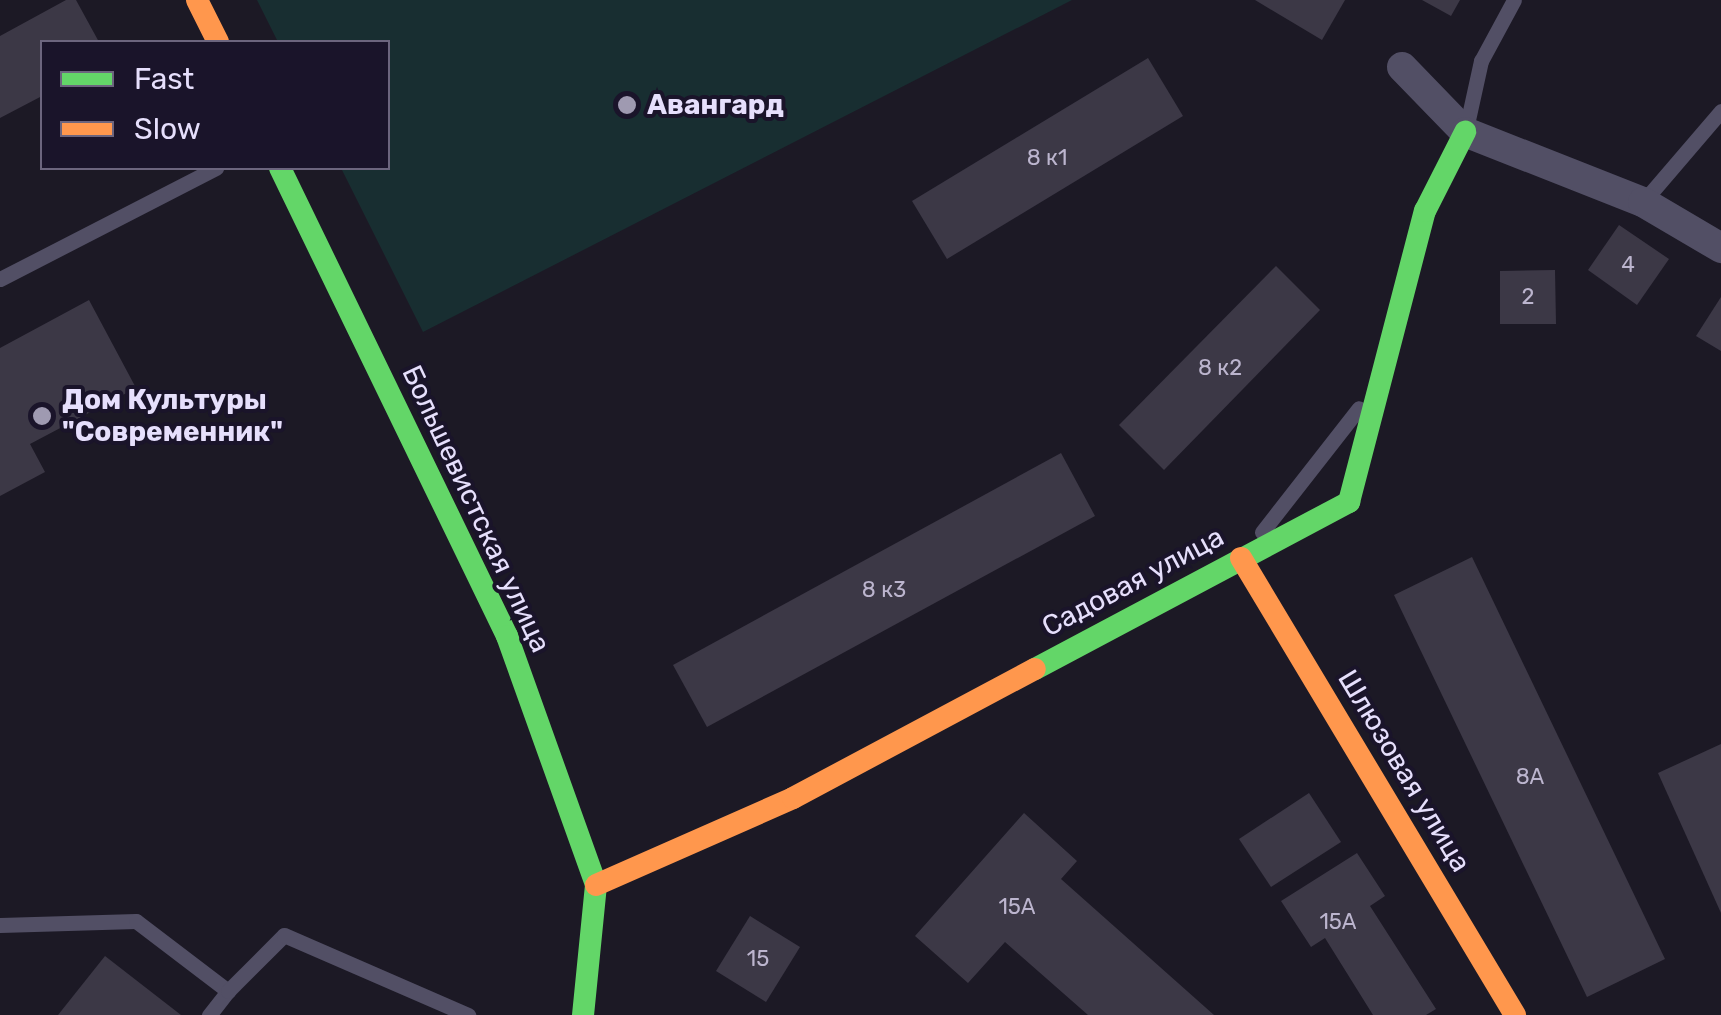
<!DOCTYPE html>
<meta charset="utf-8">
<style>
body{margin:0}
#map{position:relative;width:1721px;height:1015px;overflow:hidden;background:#1c1925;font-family:Rubik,sans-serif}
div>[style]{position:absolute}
.green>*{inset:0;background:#182e31}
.building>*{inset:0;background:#3c3846}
.lane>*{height:15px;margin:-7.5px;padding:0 7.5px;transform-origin:7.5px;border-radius:7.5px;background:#524f65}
.street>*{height:30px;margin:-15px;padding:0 15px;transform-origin:15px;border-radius:15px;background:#524f65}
.fast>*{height:22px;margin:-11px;padding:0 11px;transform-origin:11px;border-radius:11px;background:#63d668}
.slow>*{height:22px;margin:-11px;padding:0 11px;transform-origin:11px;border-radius:11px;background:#ff974d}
.dots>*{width:28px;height:28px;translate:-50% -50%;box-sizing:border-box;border:5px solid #1a142a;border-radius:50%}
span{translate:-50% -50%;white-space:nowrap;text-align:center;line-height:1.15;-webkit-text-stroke:8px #1a142a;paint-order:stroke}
.number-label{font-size:22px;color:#bcb5ce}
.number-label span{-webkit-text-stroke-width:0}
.poi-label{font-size:28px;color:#e6dffc;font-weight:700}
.left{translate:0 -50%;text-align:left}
.street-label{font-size:28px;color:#e6dffc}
.legend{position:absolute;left:40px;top:40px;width:350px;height:130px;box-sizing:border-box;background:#1a142a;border:2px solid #6c657e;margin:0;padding:12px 18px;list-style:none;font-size:30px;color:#e6dffc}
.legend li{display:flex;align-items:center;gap:20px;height:50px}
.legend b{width:50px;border:2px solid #6c657e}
</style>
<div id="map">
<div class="green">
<i style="clip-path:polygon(257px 0,1072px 0,423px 332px,341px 168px,388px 168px,388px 42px,278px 42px)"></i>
</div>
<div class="building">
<i style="clip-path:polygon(66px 0,76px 0,99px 42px,42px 42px,42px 96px,0 118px,0 36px)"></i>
<i style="clip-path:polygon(1255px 0,1345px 0,1322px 40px)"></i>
<i style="clip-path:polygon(1422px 0,1460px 0,1451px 16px)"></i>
<i style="clip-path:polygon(1148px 58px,1183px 116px,947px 259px,912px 201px)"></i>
<i style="clip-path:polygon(1619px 225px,1669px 259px,1637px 305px,1588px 270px)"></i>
<i style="clip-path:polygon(1276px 266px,1320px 310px,1164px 470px,1119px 425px)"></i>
<i style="clip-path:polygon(1555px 270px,1556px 324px,1500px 324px,1500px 271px)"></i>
<i style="clip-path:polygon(1721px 297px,1721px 351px,1696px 336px)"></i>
<i style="clip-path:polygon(89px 300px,136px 388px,30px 444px,45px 472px,0 496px,0 348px)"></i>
<i style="clip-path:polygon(1061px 453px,1095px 516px,707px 727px,673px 665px)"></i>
<i style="clip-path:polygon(1472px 557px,1665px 959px,1587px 997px,1394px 595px)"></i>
<i style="clip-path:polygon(1721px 744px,1721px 913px,1658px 773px)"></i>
<i style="clip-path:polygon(1309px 793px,1341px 842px,1271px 887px,1239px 839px)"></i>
<i style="clip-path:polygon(1024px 813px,1077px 861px,1061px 879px,1214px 1015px,1088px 1015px,1005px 942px,968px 983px,915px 936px)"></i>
<i style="clip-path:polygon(1357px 853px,1385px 896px,1370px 906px,1436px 1009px,1426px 1015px,1373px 1015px,1325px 938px,1311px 947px,1281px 901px)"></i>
<i style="clip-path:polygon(750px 916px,800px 947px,766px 1002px,716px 971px)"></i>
<i style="clip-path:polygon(105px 956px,181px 1015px,58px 1015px)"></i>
</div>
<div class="lane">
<i style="left:1466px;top:129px;width:70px;rotate:-77.6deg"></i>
<i style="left:1481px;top:61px;width:69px;rotate:-61.6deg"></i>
<i style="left:1643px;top:202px;width:120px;rotate:-49.4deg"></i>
<i style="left:0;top:279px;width:243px;rotate:-27.2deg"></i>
<i style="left:1262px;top:532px;width:157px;rotate:-52deg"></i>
<i style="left:0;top:925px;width:136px;rotate:-1.7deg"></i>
<i style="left:136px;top:921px;width:116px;rotate:37.3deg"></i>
<i style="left:228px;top:991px;width:31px;rotate:128deg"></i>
<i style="left:228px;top:991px;width:79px;rotate:-45deg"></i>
<i style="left:284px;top:935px;width:201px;rotate:23.5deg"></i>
</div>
<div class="street">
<i style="left:1402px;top:67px;width:91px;rotate:45.9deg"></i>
<i style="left:1465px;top:132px;width:191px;rotate:21.5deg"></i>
<i style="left:1643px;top:202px;width:91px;rotate:30.5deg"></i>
</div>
<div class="fast">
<i style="left:280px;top:168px;width:520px;rotate:64.12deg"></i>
<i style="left:507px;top:636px;width:264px;rotate:70.3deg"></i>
<i style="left:596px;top:885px;width:131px;rotate:95.7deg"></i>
<i style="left:1035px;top:669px;width:356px;rotate:-28deg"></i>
<i style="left:1349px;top:502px;width:301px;rotate:-75.4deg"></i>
<i style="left:1425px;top:211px;width:89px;rotate:-63.1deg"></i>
</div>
<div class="slow">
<i style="left:197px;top:0;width:47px;rotate:63.4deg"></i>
<i style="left:1241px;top:558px;width:533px;rotate:59.05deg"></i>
<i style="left:596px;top:885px;width:215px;rotate:-23.8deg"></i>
<i style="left:793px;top:798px;width:274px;rotate:-28.1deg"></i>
</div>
<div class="dots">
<i style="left:627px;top:105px;background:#9f9ab1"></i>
<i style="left:42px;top:416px;background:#9f9ab1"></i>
</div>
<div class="number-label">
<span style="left:1047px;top:158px">8 к1</span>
<span style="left:1628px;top:265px">4</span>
<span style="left:1528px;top:297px">2</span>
<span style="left:1220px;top:368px">8 к2</span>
<span style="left:884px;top:590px">8 к3</span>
<span style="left:1530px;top:777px">8А</span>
<span style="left:1017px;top:907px">15А</span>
<span style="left:1338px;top:922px">15А</span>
<span style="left:758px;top:959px">15</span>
</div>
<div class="poi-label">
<span class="left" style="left:647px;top:105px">Авангард</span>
<span class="left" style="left:62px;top:416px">Дом Культуры<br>"Современник"</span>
</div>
<div class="street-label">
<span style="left:476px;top:509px;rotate:65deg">Большевистская улица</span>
<span style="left:1133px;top:582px;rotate:-28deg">Садовая улица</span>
<span style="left:1404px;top:771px;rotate:59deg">Шлюзовая улица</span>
</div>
<ul class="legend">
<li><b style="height:12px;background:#63d668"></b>Fast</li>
<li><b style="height:12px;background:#ff974d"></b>Slow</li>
</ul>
</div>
